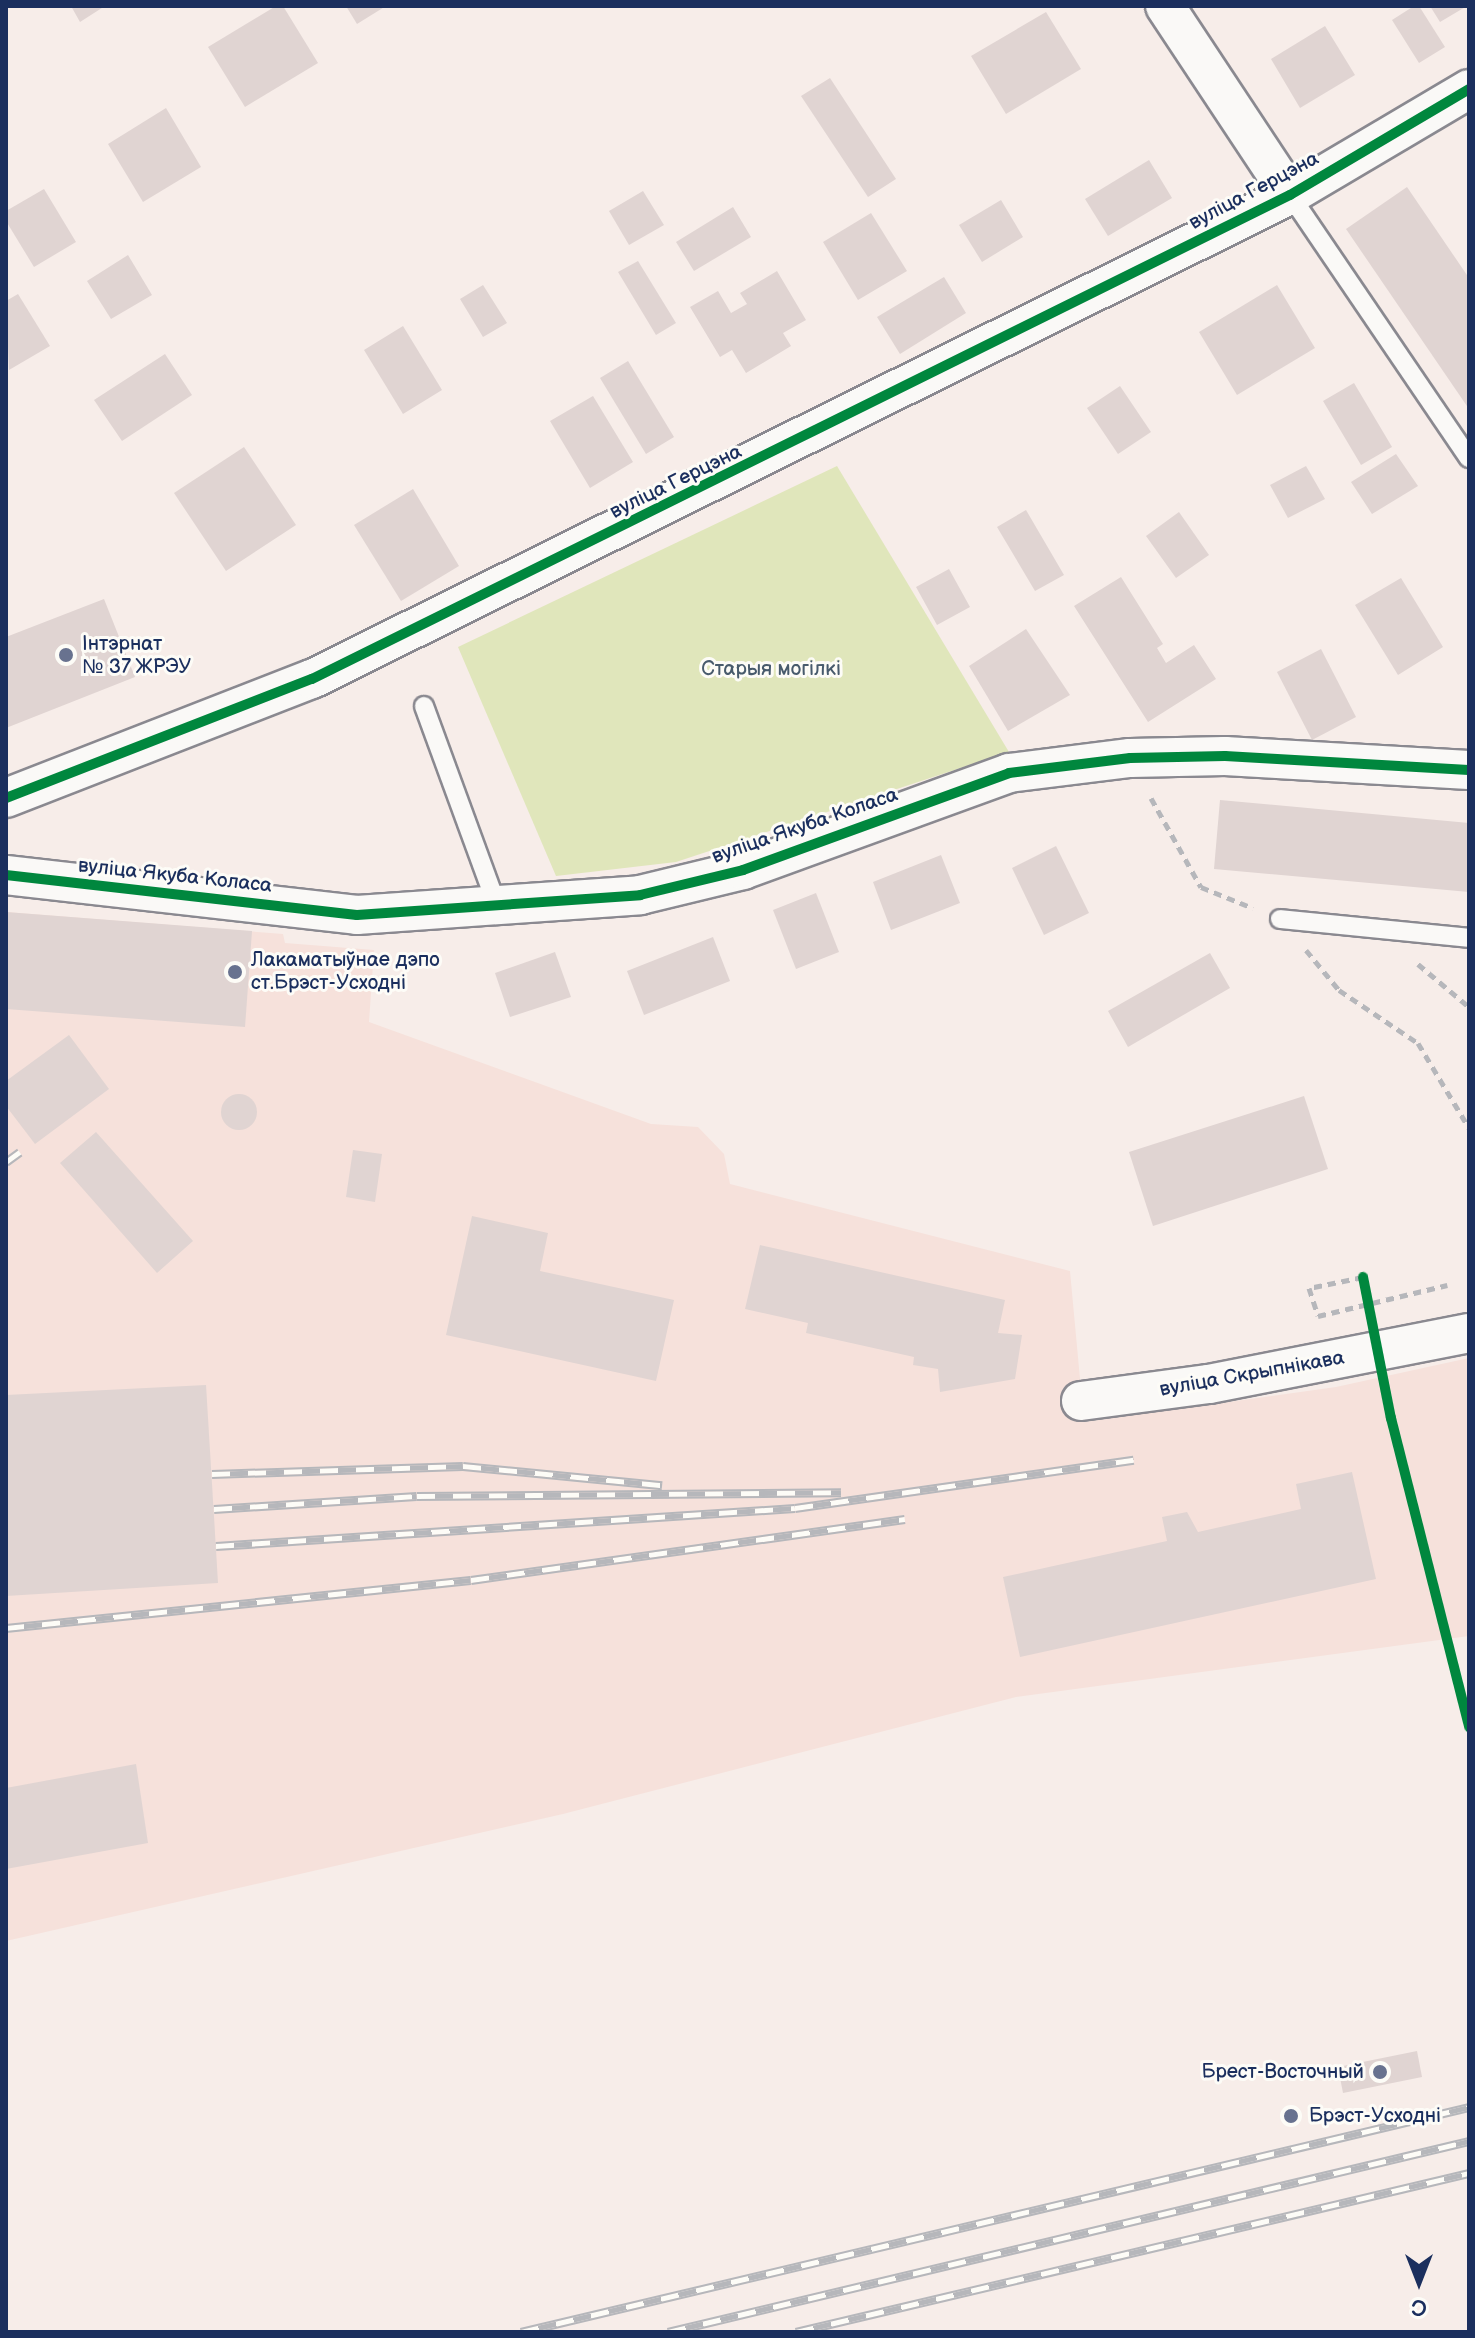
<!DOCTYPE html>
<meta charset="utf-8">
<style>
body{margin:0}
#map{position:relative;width:1475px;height:2338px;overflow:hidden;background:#f7ede9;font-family:"Balsamiq Sans",sans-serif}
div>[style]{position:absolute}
.built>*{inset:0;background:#f6e1db}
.green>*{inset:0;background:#e0e6bb}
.building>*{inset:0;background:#e0d4d2}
.round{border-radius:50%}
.path>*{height:5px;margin-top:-2.5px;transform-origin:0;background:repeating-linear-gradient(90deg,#b6b7bb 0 8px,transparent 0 14px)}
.roads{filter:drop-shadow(2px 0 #8a8990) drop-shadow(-2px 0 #8a8990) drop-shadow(0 2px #8a8990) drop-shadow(0 -2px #8a8990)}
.lane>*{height:18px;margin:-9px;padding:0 9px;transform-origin:9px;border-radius:9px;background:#faf9f7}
.street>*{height:38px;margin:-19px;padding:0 19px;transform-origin:19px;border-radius:19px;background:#faf9f7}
.rail>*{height:9px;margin-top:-4.5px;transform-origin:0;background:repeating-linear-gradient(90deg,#fdfcf7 0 18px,#b6b7bb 0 36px);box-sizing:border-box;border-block:2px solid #b6b7bb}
.path-bridge>*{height:5px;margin-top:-2.5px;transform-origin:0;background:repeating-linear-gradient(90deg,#b6b7bb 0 8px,transparent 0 14px)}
.cycleway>*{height:10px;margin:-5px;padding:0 5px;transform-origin:5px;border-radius:5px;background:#00873e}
.dots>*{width:22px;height:22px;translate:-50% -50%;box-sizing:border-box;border:4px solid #fdfcf7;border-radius:50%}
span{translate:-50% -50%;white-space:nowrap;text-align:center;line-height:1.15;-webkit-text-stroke:6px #fdfcf7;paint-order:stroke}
.street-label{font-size:20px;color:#1b2f5e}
.poi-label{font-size:20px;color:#1b2f5e}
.left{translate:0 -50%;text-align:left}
.right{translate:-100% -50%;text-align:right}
.park-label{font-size:20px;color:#485b6c}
.frame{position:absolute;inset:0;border:8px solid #1b2f5e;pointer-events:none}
.north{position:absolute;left:1379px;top:2242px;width:80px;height:80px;-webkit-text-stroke:6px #fdfcf7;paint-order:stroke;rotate:180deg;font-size:22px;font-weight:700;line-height:32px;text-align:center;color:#1b2f5e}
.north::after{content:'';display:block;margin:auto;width:28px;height:36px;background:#1b2f5e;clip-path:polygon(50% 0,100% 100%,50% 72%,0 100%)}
</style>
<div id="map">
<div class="built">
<i style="clip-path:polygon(6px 912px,283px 934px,285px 943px,374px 950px,369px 1022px,651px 1124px,698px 1127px,724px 1154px,730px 1184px,1070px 1271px,1084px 1422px,1336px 1387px,1469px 1358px,1469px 1636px,1016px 1697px,563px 1814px,6px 1941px)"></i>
</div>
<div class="green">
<i style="clip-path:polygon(837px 466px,1009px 752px,676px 862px,556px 876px,458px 647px)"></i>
</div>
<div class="building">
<i style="clip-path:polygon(71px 6px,105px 6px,80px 22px)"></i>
<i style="clip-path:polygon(276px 6px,283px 6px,318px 63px,245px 107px,208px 47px)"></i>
<i style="clip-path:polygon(346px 6px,386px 6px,357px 24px)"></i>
<i style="clip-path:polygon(1414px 6px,1419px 6px,1445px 47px,1419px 63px,1392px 20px)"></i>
<i style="clip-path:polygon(1430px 6px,1467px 6px,1440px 22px)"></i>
<i style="clip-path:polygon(1046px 12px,1081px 69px,1006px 114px,971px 56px)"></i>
<i style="clip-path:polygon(1325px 26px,1355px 75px,1300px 108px,1271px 59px)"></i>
<i style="clip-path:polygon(830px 78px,896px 179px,868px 197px,801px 96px)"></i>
<i style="clip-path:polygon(166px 108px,201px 167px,143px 202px,108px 144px)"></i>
<i style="clip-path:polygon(1149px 160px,1172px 198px,1108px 236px,1085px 199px)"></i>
<i style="clip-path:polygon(1407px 187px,1469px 278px,1469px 409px,1346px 229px)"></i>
<i style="clip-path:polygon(44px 189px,76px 242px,34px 267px,6px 221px,6px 211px)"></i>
<i style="clip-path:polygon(643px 191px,664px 225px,629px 245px,609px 211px)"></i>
<i style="clip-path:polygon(1001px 200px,1023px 237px,982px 262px,959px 225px)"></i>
<i style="clip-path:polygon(733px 207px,751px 237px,694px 271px,676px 242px)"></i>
<i style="clip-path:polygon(871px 213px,907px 271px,858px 300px,823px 242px)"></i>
<i style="clip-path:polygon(128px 255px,152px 295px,111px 319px,87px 281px)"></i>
<i style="clip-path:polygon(638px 261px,676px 323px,656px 335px,618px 272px)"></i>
<i style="clip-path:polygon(777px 271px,806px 320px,783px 333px,791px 346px,746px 373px,732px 350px,720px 357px,690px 307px,718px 291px,731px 313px,747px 304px,740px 293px)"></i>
<i style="clip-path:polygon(944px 277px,966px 313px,900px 354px,877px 317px)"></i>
<i style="clip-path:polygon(483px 285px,507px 323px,483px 337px,460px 299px)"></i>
<i style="clip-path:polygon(1277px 285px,1315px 348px,1237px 395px,1199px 332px)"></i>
<i style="clip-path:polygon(18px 294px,50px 346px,9px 370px,6px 301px)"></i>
<i style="clip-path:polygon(403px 326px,442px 390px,403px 414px,364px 350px)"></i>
<i style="clip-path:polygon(165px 354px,192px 395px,122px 441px,94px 400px)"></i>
<i style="clip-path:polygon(628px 361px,674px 437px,646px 454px,600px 378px)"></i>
<i style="clip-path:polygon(1354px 383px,1392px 447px,1361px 465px,1323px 401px)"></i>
<i style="clip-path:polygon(1120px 386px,1151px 432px,1118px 454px,1087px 408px)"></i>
<i style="clip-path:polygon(593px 396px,633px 462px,590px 488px,550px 421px)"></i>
<i style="clip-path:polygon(244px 447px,296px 525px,226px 571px,174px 493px)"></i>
<i style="clip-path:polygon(1396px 454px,1418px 486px,1372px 514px,1351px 482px)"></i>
<i style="clip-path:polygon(1306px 466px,1325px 499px,1288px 518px,1270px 485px)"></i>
<i style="clip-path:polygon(413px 489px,459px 566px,401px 601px,354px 525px)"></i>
<i style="clip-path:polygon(1026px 510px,1064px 575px,1035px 591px,997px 527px)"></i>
<i style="clip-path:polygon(1179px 512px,1209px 555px,1176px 578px,1146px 536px)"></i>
<i style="clip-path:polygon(949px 569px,970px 607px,937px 625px,916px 587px)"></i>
<i style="clip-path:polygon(1121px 577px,1163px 644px,1157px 648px,1166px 663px,1194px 645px,1216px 679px,1148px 722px,1074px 606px)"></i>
<i style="clip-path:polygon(1401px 578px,1443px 647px,1398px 675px,1355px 605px)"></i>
<i style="clip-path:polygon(104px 599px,135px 677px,6px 728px,6px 637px)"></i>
<i style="clip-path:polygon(1026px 629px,1070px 695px,1008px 731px,969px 666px)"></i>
<i style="clip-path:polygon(1321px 649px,1356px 717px,1312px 740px,1277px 672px)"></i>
<i style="clip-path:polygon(1220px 800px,1469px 823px,1469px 892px,1214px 869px)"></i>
<i style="clip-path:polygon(1056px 846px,1089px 913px,1044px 935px,1012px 868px)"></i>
<i style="clip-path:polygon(941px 855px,960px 903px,891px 930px,873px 882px)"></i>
<i style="clip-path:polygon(816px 893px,839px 952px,796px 969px,773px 910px)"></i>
<i style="clip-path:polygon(6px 912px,252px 931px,245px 1027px,6px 1009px)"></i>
<i style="clip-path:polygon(713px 937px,730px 981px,644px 1015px,627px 971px)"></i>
<i style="clip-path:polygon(555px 952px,571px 997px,510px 1017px,495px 973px)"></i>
<i style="clip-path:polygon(1210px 953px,1230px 988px,1128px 1047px,1108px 1011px)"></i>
<i style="clip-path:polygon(69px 1035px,109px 1089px,35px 1144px,6px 1106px,6px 1081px)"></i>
<i class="round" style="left:221px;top:1094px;width:36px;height:36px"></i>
<i style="clip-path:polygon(1304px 1096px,1328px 1169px,1153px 1226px,1129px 1152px)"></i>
<i style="clip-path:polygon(96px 1132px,193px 1241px,157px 1273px,60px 1163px)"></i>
<i style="clip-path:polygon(353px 1150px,382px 1154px,375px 1202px,346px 1197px)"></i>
<i style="clip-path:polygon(472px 1216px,548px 1233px,540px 1271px,674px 1300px,656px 1381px,446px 1335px)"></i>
<i style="clip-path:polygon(760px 1245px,1005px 1300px,998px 1333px,1022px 1335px,1015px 1379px,940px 1392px,938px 1369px,913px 1365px,914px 1357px,806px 1333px,808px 1323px,745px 1309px)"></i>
<i style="clip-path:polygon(206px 1385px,218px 1583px,6px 1596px,6px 1395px)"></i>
<i style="clip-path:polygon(1352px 1472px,1376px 1579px,1020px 1657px,1003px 1577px,1167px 1541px,1162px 1517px,1187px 1512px,1198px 1532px,1301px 1509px,1296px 1484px)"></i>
<i style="clip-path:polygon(136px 1764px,148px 1843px,6px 1869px,6px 1788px)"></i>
<i style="clip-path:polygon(1417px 2051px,1422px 2077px,1343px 2093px,1338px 2067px)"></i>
</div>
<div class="path">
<i style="left:1151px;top:798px;width:102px;rotate:60.7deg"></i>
<i style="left:1201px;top:887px;width:56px;rotate:22deg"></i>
<i style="left:1306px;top:950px;width:52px;rotate:50.5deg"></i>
<i style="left:1339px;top:990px;width:95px;rotate:33.9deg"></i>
<i style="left:1418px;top:1043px;width:99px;rotate:59deg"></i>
<i style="left:1418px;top:964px;width:67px;rotate:40.1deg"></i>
<i style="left:1363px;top:1277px;width:55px;rotate:168.5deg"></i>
<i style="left:1309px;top:1288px;width:29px;rotate:72deg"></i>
<i style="left:1318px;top:1316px;width:133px;rotate:-13.5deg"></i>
</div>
<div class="roads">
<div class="lane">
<i style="left:1290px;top:195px;width:318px;rotate:55.8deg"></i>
<i style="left:424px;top:706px;width:212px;rotate:69.9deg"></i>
<i style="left:1280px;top:919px;width:190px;rotate:5.7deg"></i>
</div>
<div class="street">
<i style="left:1165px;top:6px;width:227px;rotate:56.5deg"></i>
<i style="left:6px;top:798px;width:328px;rotate:-21.3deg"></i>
<i style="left:312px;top:679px;width:1091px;rotate:-26.33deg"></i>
<i style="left:1290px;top:195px;width:208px;rotate:-30.6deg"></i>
<i style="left:6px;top:875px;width:353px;rotate:6.5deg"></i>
<i style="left:357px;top:915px;width:284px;rotate:-4deg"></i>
<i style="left:640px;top:895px;width:106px;rotate:-13.6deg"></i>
<i style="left:743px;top:870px;width:283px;rotate:-20deg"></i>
<i style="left:1009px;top:773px;width:122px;rotate:-7.1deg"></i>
<i style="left:1130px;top:758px;width:95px;rotate:-1.2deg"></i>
<i style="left:1225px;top:756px;width:244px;rotate:3.3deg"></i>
<i style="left:1081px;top:1401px;width:129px;rotate:-7.6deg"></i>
<i style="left:1209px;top:1384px;width:265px;rotate:-11.1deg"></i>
</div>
</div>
<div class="rail">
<i style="left:6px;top:1162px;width:17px;rotate:-36deg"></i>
<i style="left:212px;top:1474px;width:251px;rotate:-1.8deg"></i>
<i style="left:463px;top:1466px;width:200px;rotate:5.5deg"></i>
<i style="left:214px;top:1509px;width:203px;rotate:-3.7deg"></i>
<i style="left:417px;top:1496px;width:424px;rotate:-0.5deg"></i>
<i style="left:216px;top:1546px;width:580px;rotate:-3.75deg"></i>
<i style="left:795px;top:1508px;width:342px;rotate:-8.1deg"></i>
<i style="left:6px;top:1628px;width:467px;rotate:-5.9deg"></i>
<i style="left:471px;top:1580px;width:438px;rotate:-8deg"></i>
<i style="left:521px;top:2332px;width:974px;rotate:-13.35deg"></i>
<i style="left:668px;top:2332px;width:823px;rotate:-13.41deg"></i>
<i style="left:796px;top:2332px;width:692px;rotate:-13.29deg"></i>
</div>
<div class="path-bridge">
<i style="left:1363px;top:1277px;width:144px;rotate:78.8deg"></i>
<i style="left:1391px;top:1418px;width:319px;rotate:75.8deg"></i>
</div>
<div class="cycleway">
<i style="left:6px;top:798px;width:328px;rotate:-21.3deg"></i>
<i style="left:312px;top:679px;width:1091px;rotate:-26.33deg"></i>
<i style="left:1290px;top:195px;width:208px;rotate:-30.6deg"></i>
<i style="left:6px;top:875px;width:353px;rotate:6.5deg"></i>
<i style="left:357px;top:915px;width:284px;rotate:-4deg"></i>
<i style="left:640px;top:895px;width:106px;rotate:-13.6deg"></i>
<i style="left:743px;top:870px;width:283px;rotate:-20deg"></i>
<i style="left:1009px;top:773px;width:122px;rotate:-7.1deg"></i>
<i style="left:1130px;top:758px;width:95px;rotate:-1.2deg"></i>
<i style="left:1225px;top:756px;width:244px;rotate:3.3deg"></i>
<i style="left:1363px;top:1277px;width:144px;rotate:78.8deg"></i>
<i style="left:1391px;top:1418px;width:319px;rotate:75.8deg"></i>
</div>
<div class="dots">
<i style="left:66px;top:655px;background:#68728f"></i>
<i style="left:235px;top:972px;background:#68728f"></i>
<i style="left:1380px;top:2072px;background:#68728f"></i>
<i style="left:1291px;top:2116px;background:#68728f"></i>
</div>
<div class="street-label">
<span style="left:1254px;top:191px;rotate:-28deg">вуліца Герцэна</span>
<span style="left:676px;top:482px;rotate:-26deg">вуліца Герцэна</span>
<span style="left:805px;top:826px;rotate:-19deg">вуліца Якуба Коласа</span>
<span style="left:175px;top:876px;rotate:6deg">вуліца Якуба Коласа</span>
<span style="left:1252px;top:1374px;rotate:-10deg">вуліца Скрыпнікава</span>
</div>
<div class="poi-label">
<span class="left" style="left:82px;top:656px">Інтэрнат<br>№ 37 ЖРЭУ</span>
<span class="left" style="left:251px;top:972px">Лакаматыўнае дэпо<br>ст.Брэст-Усходні</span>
<span class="right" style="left:1364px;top:2072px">Брест-Восточный</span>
<span class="left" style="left:1309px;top:2116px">Брэст-Усходні</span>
</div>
<div class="park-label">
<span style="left:771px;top:669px">Старыя могілкі</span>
</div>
<div class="frame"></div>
<div class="north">С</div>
</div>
